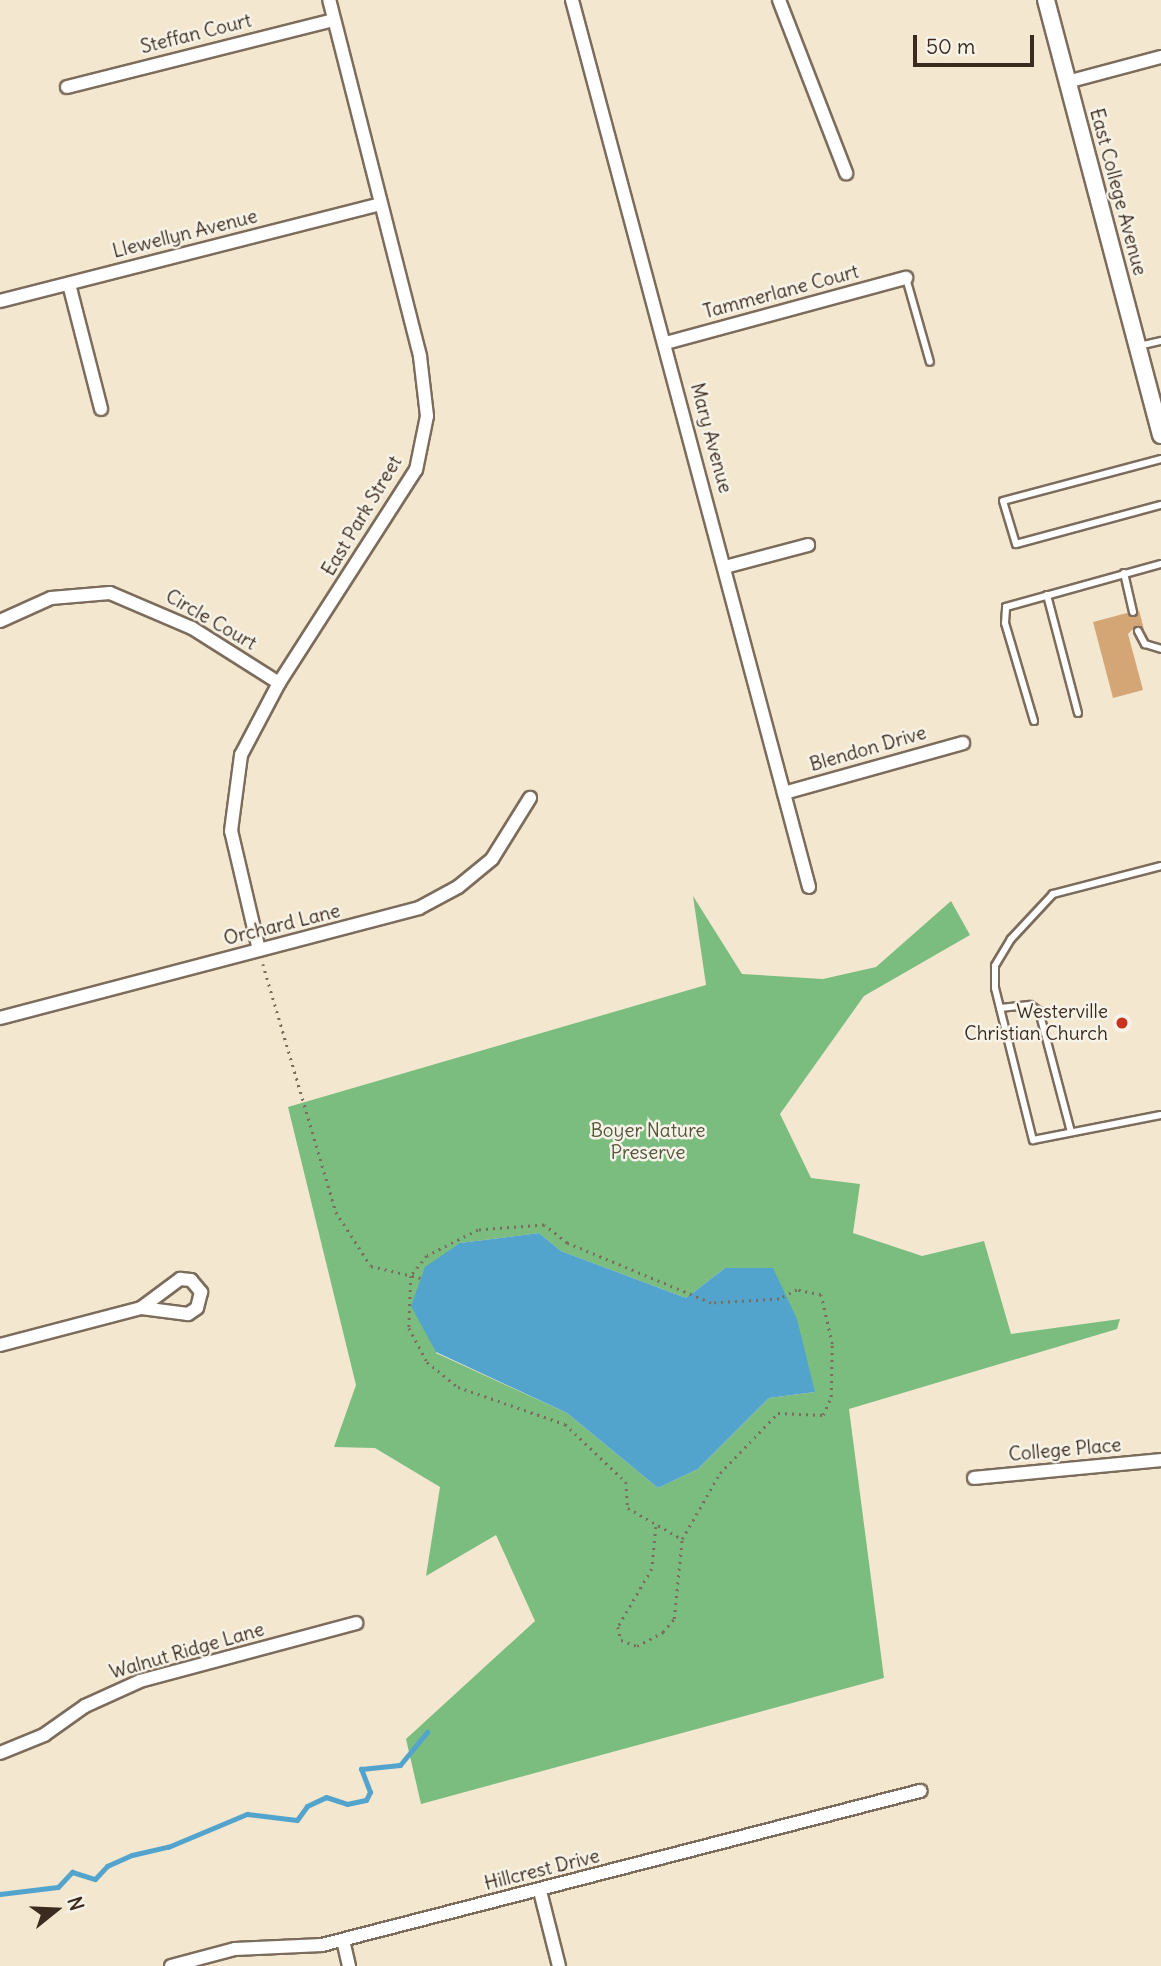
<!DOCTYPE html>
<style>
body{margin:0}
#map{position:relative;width:1161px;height:1966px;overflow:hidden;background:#f4e7d0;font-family:Delius,sans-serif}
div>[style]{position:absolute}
.forest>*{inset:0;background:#7abd7f}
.water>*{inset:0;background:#53a4cd}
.stream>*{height:5px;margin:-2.5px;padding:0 2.5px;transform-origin:2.5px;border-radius:2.5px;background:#53a4cd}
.building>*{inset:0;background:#d4a575}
.path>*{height:2.5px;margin-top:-1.25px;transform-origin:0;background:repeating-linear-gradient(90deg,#7c6c5c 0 2px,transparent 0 7px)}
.roads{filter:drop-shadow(2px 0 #7c6c5c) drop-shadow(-2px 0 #7c6c5c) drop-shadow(0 2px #7c6c5c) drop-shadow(0 -2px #7c6c5c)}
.service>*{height:6px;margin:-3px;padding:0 3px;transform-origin:3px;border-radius:3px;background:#fff}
.minor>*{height:12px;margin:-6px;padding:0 6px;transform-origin:6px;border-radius:6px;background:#fff}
.tertiary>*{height:16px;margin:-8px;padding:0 8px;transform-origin:8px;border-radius:8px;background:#fff}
.dots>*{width:19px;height:19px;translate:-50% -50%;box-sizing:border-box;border:4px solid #f7f3e8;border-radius:50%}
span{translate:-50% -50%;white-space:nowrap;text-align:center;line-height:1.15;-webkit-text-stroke:5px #f7f3e8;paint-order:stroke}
.street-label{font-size:19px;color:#3b2a1e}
.poi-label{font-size:19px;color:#3b2a1e}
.right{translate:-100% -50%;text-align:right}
.park-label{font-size:19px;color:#52573c}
.north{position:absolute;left:21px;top:1875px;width:70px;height:70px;-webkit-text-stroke:5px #f7f3e8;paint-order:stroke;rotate:72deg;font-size:19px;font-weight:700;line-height:28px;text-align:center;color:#3b2a1e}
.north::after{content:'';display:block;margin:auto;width:24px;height:32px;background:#3b2a1e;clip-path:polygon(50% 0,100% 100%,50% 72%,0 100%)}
.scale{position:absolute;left:913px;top:35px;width:121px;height:32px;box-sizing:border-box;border:4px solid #3b2a1e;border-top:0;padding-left:9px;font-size:21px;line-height:24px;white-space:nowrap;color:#3b2a1e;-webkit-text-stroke:5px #f7f3e8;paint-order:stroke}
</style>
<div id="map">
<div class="forest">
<i style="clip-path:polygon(evenodd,693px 896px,742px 974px,823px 979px,876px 967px,951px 901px,970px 935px,864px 996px,780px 1114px,811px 1178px,860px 1184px,853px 1233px,922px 1256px,984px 1241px,1011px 1334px,1120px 1319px,1117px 1329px,849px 1409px,884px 1678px,421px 1804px,406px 1739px,535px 1621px,496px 1535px,426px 1576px,440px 1487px,375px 1448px,334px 1447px,356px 1385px,288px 1107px,706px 985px,693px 896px,539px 1233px,561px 1251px,686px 1298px,725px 1268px,815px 1392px,769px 1398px,698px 1469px,658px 1488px,567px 1413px,436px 1353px,460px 1243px,539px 1233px)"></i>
</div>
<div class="water">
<i style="clip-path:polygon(539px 1233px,561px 1251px,686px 1298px,725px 1268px,773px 1268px,797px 1319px,815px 1392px,769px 1398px,698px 1469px,658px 1488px,567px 1413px,436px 1352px,411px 1306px,425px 1267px,460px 1243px)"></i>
</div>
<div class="stream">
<i style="left:0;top:1894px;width:58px;rotate:-6.9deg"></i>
<i style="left:58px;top:1887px;width:21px;rotate:-47deg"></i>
<i style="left:72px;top:1872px;width:24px;rotate:17deg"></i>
<i style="left:95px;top:1879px;width:18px;rotate:-47deg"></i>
<i style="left:107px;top:1866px;width:27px;rotate:-24deg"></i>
<i style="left:132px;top:1855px;width:37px;rotate:-13deg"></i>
<i style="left:168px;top:1847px;width:86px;rotate:-22.7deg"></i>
<i style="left:247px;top:1814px;width:50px;rotate:6.8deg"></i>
<i style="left:297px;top:1820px;width:17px;rotate:-54deg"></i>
<i style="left:307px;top:1806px;width:21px;rotate:-25deg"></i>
<i style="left:326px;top:1797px;width:22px;rotate:18deg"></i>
<i style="left:347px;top:1804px;width:19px;rotate:-12deg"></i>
<i style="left:366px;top:1800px;width:9px;rotate:-63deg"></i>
<i style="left:370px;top:1792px;width:25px;rotate:-111deg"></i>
<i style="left:361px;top:1769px;width:39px;rotate:-6deg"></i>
<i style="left:400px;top:1765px;width:43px;rotate:-50.7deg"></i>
</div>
<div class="building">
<i style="clip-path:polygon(1139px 610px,1144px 630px,1136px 626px,1128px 634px,1143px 690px,1113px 698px,1093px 622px,1127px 613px,1135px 617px)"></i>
</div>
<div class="path">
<i style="left:263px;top:964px;width:259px;rotate:73.6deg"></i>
<i style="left:336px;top:1212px;width:64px;rotate:57.1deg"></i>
<i style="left:371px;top:1266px;width:51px;rotate:13.5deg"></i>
<i style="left:656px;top:1527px;width:42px;rotate:95.4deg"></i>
<i style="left:652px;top:1569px;width:67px;rotate:120.4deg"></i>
<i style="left:618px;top:1627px;width:13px;rotate:77deg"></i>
<i style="left:621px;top:1640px;width:17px;rotate:21deg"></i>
<i style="left:637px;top:1646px;width:30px;rotate:-28deg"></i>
<i style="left:663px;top:1632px;width:17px;rotate:-50deg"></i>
<i style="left:674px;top:1619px;width:80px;rotate:-84.3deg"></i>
<i style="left:682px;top:1539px;width:76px;rotate:-60.1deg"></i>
<i style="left:720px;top:1473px;width:83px;rotate:-46deg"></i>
<i style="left:778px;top:1413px;width:45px;rotate:2.5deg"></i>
<i style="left:823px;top:1415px;width:20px;rotate:-66deg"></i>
<i style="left:831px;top:1397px;width:53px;rotate:-88.9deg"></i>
<i style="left:832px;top:1344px;width:50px;rotate:-102.7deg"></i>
<i style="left:821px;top:1295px;width:25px;rotate:-168deg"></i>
<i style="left:797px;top:1290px;width:20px;rotate:153deg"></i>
<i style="left:779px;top:1299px;width:68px;rotate:176.6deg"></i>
<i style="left:711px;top:1303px;width:156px;rotate:-157.4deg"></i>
<i style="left:567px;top:1243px;width:29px;rotate:-142deg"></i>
<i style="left:544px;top:1225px;width:66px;rotate:175.7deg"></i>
<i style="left:478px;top:1230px;width:57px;rotate:153deg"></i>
<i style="left:427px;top:1256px;width:26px;rotate:129deg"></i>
<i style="left:411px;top:1276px;width:52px;rotate:92.2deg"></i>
<i style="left:409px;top:1328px;width:38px;rotate:62deg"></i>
<i style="left:427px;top:1362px;width:40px;rotate:39deg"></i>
<i style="left:458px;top:1387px;width:113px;rotate:19.1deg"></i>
<i style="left:565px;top:1424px;width:84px;rotate:43.6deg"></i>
<i style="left:626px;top:1482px;width:26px;rotate:86deg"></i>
<i style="left:628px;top:1508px;width:62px;rotate:29.9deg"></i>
</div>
<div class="roads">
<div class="service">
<i style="left:906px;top:278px;width:87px;rotate:74.1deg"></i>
<i style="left:1139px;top:346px;width:23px;rotate:-13deg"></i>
<i style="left:1161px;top:459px;width:163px;rotate:165.1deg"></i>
<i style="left:1003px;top:501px;width:45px;rotate:73.2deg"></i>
<i style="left:1016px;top:544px;width:150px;rotate:-15.1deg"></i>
<i style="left:1124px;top:573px;width:40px;rotate:77deg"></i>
<i style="left:1047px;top:595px;width:122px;rotate:75.3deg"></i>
<i style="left:1138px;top:631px;width:15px;rotate:62deg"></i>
<i style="left:1145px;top:644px;width:17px;rotate:17deg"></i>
<i style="left:1034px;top:721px;width:102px;rotate:-106.5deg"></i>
<i style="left:1005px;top:623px;width:16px;rotate:-86deg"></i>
<i style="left:1006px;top:607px;width:161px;rotate:-15.5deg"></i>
<i style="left:1161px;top:866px;width:112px;rotate:165.5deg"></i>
<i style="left:1053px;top:894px;width:62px;rotate:133deg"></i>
<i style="left:1011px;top:939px;width:31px;rotate:121deg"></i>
<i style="left:995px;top:966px;width:22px;rotate:90deg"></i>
<i style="left:995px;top:988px;width:157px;rotate:76deg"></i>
<i style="left:1033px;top:1140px;width:130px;rotate:-11.1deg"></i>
<i style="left:1000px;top:1008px;width:30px;rotate:-6deg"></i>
<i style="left:1030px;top:1005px;width:11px;rotate:34deg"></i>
<i style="left:1039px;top:1011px;width:125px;rotate:75.2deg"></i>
</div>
<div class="minor">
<i style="left:572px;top:0;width:918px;rotate:75.04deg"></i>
<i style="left:779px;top:0;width:186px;rotate:68.8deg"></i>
<i style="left:1067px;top:82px;width:97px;rotate:-14.9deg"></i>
<i style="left:67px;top:87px;width:275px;rotate:-14.1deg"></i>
<i style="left:69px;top:284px;width:129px;rotate:75.6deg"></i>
<i style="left:0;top:301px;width:392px;rotate:-14.3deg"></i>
<i style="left:666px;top:343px;width:249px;rotate:-15.2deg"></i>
<i style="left:725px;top:567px;width:86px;rotate:-14.8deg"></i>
<i style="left:0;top:621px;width:56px;rotate:-24.3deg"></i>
<i style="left:51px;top:598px;width:59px;rotate:-4.8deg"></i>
<i style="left:110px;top:593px;width:89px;rotate:23.1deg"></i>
<i style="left:192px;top:628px;width:103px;rotate:32.3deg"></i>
<i style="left:784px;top:793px;width:186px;rotate:-15.6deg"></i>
<i style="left:259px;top:950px;width:122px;rotate:-103.2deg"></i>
<i style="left:231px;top:831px;width:77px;rotate:-82.5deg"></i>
<i style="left:241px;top:755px;width:81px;rotate:-62.2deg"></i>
<i style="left:279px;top:683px;width:253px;rotate:-57.3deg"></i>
<i style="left:416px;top:470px;width:55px;rotate:-78.5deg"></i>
<i style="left:427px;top:416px;width:60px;rotate:-96.7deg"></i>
<i style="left:420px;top:356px;width:367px;rotate:-104.3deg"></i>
<i style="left:0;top:1018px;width:433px;rotate:-14.7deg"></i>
<i style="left:419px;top:908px;width:44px;rotate:-28.3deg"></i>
<i style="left:458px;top:887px;width:44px;rotate:-39.5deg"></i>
<i style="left:492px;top:859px;width:72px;rotate:-58.1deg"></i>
<i style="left:0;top:1345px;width:146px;rotate:-14.7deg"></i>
<i style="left:141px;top:1308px;width:49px;rotate:-36.6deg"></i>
<i style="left:180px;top:1279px;width:11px;rotate:5deg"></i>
<i style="left:191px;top:1280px;width:16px;rotate:50deg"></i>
<i style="left:201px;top:1292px;width:16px;rotate:104deg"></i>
<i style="left:197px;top:1308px;width:11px;rotate:146deg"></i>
<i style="left:188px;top:1314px;width:47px;rotate:-172.7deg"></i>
<i style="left:974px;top:1478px;width:188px;rotate:-5.5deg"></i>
<i style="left:0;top:1753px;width:48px;rotate:-22.2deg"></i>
<i style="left:44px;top:1735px;width:50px;rotate:-35.3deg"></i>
<i style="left:85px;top:1706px;width:60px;rotate:-24.4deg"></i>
<i style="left:140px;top:1681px;width:224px;rotate:-15deg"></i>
<i style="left:540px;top:1891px;width:77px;rotate:75.8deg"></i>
<i style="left:343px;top:1940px;width:27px;rotate:77deg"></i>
<i style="left:171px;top:1966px;width:66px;rotate:-14.9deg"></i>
<i style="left:235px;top:1949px;width:87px;rotate:-2.6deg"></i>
<i style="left:322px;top:1945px;width:618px;rotate:-14.44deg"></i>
</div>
<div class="tertiary">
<i style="left:1046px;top:0;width:450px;rotate:75.2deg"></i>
</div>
</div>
<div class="dots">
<i style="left:1122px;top:1023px;background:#c8321e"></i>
</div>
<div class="street-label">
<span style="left:196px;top:34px;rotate:-14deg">Steffan Court</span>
<span style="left:1118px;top:192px;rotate:75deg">East College Avenue</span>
<span style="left:185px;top:234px;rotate:-14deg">Llewellyn Avenue</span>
<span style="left:781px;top:292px;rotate:-15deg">Tammerlane Court</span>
<span style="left:711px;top:438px;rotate:75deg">Mary Avenue</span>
<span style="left:362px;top:516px;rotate:-59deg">East Park Street</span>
<span style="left:211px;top:620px;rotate:30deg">Circle Court</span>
<span style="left:868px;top:749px;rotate:-16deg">Blendon Drive</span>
<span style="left:282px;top:925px;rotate:-14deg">Orchard Lane</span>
<span style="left:1065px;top:1450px;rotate:-5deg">College Place</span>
<span style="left:187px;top:1651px;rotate:-16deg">Walnut Ridge Lane</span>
<span style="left:542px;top:1870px;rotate:-14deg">Hillcrest Drive</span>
</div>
<div class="poi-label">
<span class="right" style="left:1108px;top:1023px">Westerville<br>Christian Church</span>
</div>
<div class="park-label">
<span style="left:648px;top:1142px">Boyer Nature<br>Preserve</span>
</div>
<div class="north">N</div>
<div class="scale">50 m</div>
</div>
